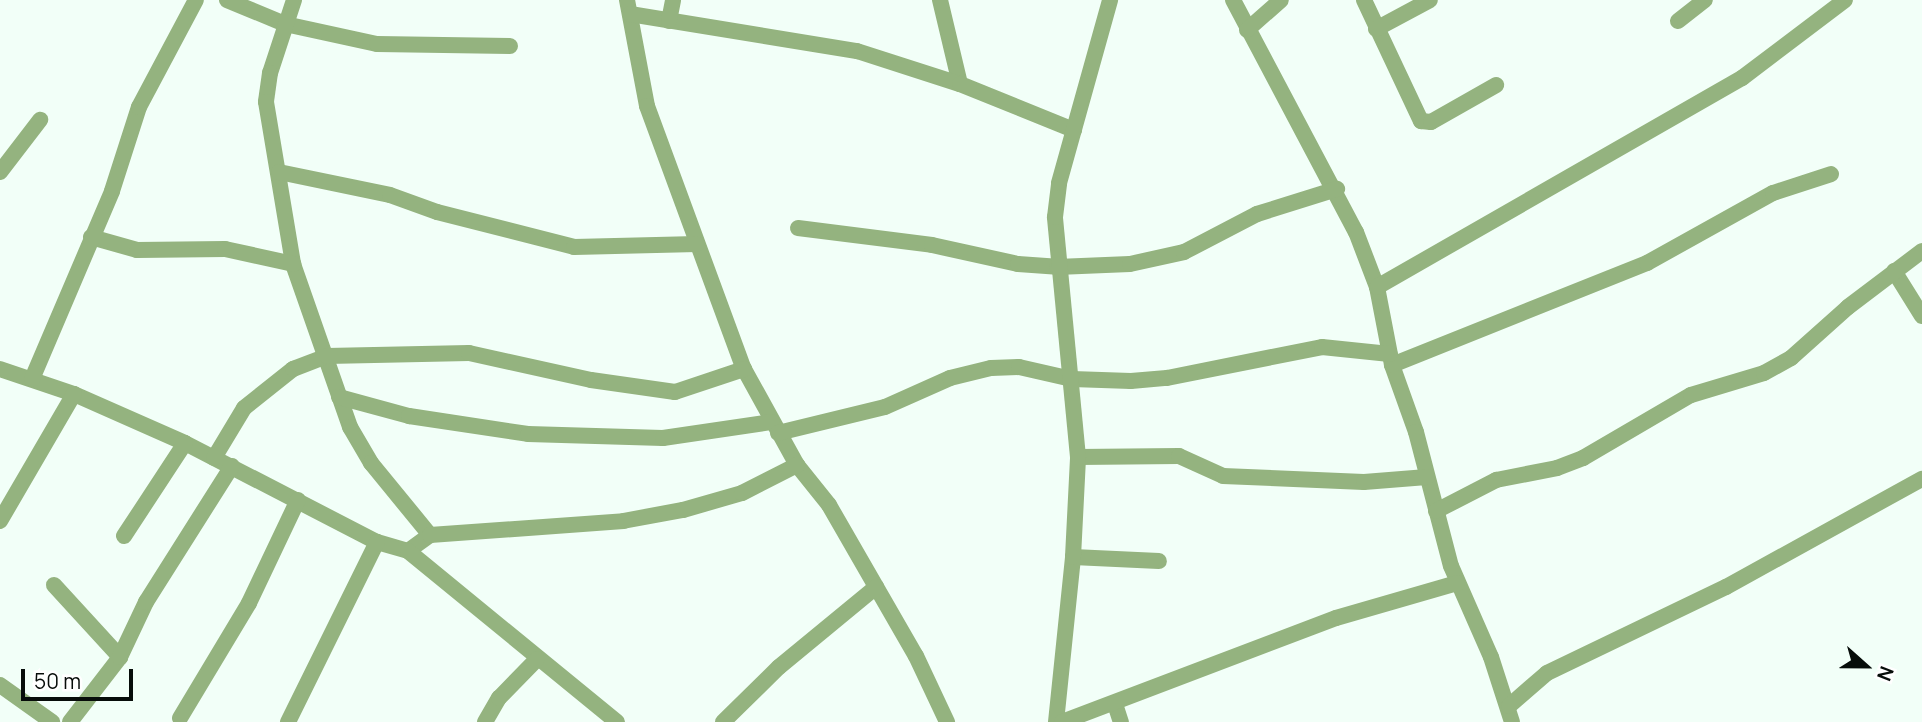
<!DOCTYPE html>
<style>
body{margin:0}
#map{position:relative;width:1922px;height:722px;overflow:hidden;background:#f2fff8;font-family:Manrope,sans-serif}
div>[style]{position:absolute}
.minor>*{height:16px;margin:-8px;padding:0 8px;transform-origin:8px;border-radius:8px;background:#94b37f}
span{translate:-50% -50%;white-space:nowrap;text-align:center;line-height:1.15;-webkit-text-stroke:5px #fff;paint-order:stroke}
.north{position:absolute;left:1831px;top:631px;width:70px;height:70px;-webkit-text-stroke:5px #fff;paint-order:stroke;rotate:111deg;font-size:19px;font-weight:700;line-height:28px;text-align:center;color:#070d0a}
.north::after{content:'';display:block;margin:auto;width:24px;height:32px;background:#070d0a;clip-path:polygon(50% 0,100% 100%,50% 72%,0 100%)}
.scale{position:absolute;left:21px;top:669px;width:112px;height:32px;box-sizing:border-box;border:4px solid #070d0a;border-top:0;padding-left:9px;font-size:21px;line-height:24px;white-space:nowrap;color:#070d0a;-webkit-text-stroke:5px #fff;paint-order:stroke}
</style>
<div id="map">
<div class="minor">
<i style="left:227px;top:0;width:63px;rotate:22.5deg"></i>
<i style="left:285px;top:24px;width:94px;rotate:12.3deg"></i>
<i style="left:377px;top:44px;width:133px;rotate:0.9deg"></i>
<i style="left:294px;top:0;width:77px;rotate:108.2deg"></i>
<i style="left:270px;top:73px;width:29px;rotate:98deg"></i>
<i style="left:266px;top:102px;width:164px;rotate:80.5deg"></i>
<i style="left:293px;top:264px;width:173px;rotate:70.7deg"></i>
<i style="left:350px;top:427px;width:42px;rotate:59.7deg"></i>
<i style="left:371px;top:463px;width:93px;rotate:50.7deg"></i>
<i style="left:430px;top:535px;width:27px;rotate:144deg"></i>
<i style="left:627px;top:0;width:108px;rotate:79.3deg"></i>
<i style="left:647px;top:106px;width:280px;rotate:69.8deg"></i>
<i style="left:744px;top:369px;width:110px;rotate:61.1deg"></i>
<i style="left:797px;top:465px;width:51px;rotate:51.3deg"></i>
<i style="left:829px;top:505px;width:174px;rotate:60.1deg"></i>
<i style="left:916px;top:656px;width:73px;rotate:64.8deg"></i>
<i style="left:940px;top:0;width:86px;rotate:76.6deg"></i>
<i style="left:1233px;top:0;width:263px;rotate:62.1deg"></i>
<i style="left:1356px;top:232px;width:59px;rotate:69.1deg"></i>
<i style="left:1377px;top:287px;width:79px;rotate:79.1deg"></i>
<i style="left:1392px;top:365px;width:71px;rotate:70.3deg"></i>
<i style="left:1416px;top:432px;width:138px;rotate:75.4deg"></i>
<i style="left:1451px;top:566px;width:99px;rotate:66.3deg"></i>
<i style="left:1491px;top:657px;width:68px;rotate:72.1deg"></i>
<i style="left:1364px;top:0;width:134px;rotate:64.8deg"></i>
<i style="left:1421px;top:121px;width:10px;rotate:6deg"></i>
<i style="left:1431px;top:122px;width:75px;rotate:-29.6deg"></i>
<i style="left:630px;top:14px;width:230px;rotate:9.3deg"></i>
<i style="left:857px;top:51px;width:108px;rotate:17.8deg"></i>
<i style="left:960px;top:84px;width:123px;rotate:22deg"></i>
<i style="left:669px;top:21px;width:21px;rotate:-79deg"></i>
<i style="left:1678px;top:21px;width:34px;rotate:-38deg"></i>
<i style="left:1376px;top:29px;width:61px;rotate:-28.2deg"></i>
<i style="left:1247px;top:30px;width:45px;rotate:-41.4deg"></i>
<i style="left:0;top:172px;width:66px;rotate:-52.4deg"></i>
<i style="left:279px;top:172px;width:113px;rotate:11.7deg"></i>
<i style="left:390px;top:195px;width:50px;rotate:19.9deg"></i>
<i style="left:437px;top:212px;width:141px;rotate:14.3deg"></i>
<i style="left:574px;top:247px;width:123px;rotate:-1.4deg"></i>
<i style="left:798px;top:228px;width:135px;rotate:7.2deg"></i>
<i style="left:932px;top:245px;width:88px;rotate:12.5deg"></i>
<i style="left:1018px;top:264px;width:39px;rotate:4deg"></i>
<i style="left:1057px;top:267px;width:73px;rotate:-2.4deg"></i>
<i style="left:1130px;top:264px;width:55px;rotate:-12.5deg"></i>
<i style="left:1184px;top:252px;width:82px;rotate:-27.5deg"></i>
<i style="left:1257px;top:214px;width:84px;rotate:-17.4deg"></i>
<i style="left:91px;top:237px;width:48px;rotate:15.8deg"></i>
<i style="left:137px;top:250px;width:88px;rotate:-0.7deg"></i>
<i style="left:225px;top:249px;width:70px;rotate:12.4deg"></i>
<i style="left:1894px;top:271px;width:53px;rotate:58.1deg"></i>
<i style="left:1377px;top:287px;width:421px;rotate:-29.8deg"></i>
<i style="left:1742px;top:78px;width:129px;rotate:-37.1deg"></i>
<i style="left:1392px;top:365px;width:275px;rotate:-21.8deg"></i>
<i style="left:1647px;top:263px;width:144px;rotate:-29.1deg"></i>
<i style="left:1773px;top:193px;width:61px;rotate:-18.1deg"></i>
<i style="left:0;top:369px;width:78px;rotate:18.7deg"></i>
<i style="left:74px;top:394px;width:121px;rotate:23.8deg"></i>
<i style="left:185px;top:443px;width:216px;rotate:27.3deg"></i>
<i style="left:377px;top:542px;width:32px;rotate:16deg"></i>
<i style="left:408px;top:551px;width:270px;rotate:39.3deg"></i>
<i style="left:32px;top:379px;width:204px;rotate:-66.9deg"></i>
<i style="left:112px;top:191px;width:88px;rotate:-72.2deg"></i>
<i style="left:139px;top:107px;width:121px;rotate:-62deg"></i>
<i style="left:339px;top:397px;width:73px;rotate:15.2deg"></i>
<i style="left:409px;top:416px;width:120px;rotate:8.6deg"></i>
<i style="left:528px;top:434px;width:135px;rotate:1.7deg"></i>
<i style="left:663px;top:438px;width:110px;rotate:-8.4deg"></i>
<i style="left:778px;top:433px;width:110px;rotate:-13.7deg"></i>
<i style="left:885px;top:407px;width:71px;rotate:-24deg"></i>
<i style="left:950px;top:378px;width:42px;rotate:-13.7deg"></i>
<i style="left:991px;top:368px;width:28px;rotate:-2deg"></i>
<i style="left:1019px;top:367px;width:54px;rotate:12.8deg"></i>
<i style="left:1072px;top:379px;width:59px;rotate:1.9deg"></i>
<i style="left:1131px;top:381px;width:36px;rotate:-5deg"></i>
<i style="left:1167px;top:378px;width:158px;rotate:-11.3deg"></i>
<i style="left:1322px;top:347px;width:68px;rotate:5.9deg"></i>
<i style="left:1078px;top:457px;width:101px;rotate:-0.6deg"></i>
<i style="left:1179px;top:456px;width:48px;rotate:24.4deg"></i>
<i style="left:1223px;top:476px;width:141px;rotate:2.4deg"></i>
<i style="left:1364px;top:482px;width:63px;rotate:-4.5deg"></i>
<i style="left:214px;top:458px;width:58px;rotate:-59deg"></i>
<i style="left:244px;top:408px;width:63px;rotate:-38.5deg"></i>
<i style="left:293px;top:369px;width:36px;rotate:-21deg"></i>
<i style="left:327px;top:356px;width:142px;rotate:-1.2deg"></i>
<i style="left:469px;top:353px;width:125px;rotate:12.5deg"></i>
<i style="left:591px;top:380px;width:85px;rotate:8.1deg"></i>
<i style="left:675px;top:392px;width:73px;rotate:-18.4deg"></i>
<i style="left:1436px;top:511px;width:68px;rotate:-27.3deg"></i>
<i style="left:1496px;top:480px;width:62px;rotate:-11.1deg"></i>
<i style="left:1557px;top:468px;width:28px;rotate:-21deg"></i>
<i style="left:1583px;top:458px;width:125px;rotate:-30.3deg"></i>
<i style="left:1691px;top:395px;width:76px;rotate:-16.8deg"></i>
<i style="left:1764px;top:373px;width:31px;rotate:-29deg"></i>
<i style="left:1791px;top:358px;width:76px;rotate:-41.8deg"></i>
<i style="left:1848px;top:307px;width:93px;rotate:-37.1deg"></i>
<i style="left:0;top:521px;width:147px;rotate:-59.8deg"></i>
<i style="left:430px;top:535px;width:194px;rotate:-4.1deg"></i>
<i style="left:623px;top:521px;width:61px;rotate:-10.4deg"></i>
<i style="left:683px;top:510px;width:61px;rotate:-16.1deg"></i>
<i style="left:742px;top:493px;width:62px;rotate:-27deg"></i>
<i style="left:124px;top:536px;width:111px;rotate:-56.7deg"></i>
<i style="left:1073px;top:557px;width:86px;rotate:2.7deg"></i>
<i style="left:54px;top:585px;width:98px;rotate:47.5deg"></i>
<i style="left:0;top:685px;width:64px;rotate:35.4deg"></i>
<i style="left:1115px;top:704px;width:19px;rotate:72deg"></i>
<i style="left:1509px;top:706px;width:50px;rotate:-41deg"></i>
<i style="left:1547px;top:673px;width:199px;rotate:-25.7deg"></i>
<i style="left:1726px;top:587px;width:224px;rotate:-28.9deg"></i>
<i style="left:180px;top:718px;width:134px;rotate:-59deg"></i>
<i style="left:249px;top:603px;width:114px;rotate:-64.6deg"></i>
<i style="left:70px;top:722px;width:82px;rotate:-52.4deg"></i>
<i style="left:120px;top:657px;width:61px;rotate:-64.7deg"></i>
<i style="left:146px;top:602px;width:161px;rotate:-57.7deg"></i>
<i style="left:288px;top:722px;width:201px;rotate:-63.7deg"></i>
<i style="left:485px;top:722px;width:28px;rotate:-60deg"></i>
<i style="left:499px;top:698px;width:54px;rotate:-45.7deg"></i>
<i style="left:723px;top:722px;width:78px;rotate:-44.5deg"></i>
<i style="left:779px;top:667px;width:126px;rotate:-39.5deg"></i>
<i style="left:1056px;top:722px;width:166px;rotate:-84.1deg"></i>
<i style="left:1073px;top:557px;width:100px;rotate:-87.1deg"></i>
<i style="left:1078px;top:457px;width:241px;rotate:-95.5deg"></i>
<i style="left:1055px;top:217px;width:34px;rotate:-83deg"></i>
<i style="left:1059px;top:183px;width:190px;rotate:-74.4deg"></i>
<i style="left:1062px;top:722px;width:293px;rotate:-20.8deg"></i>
<i style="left:1336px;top:618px;width:126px;rotate:-16.1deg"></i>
</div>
<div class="north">N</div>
<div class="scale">50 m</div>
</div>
